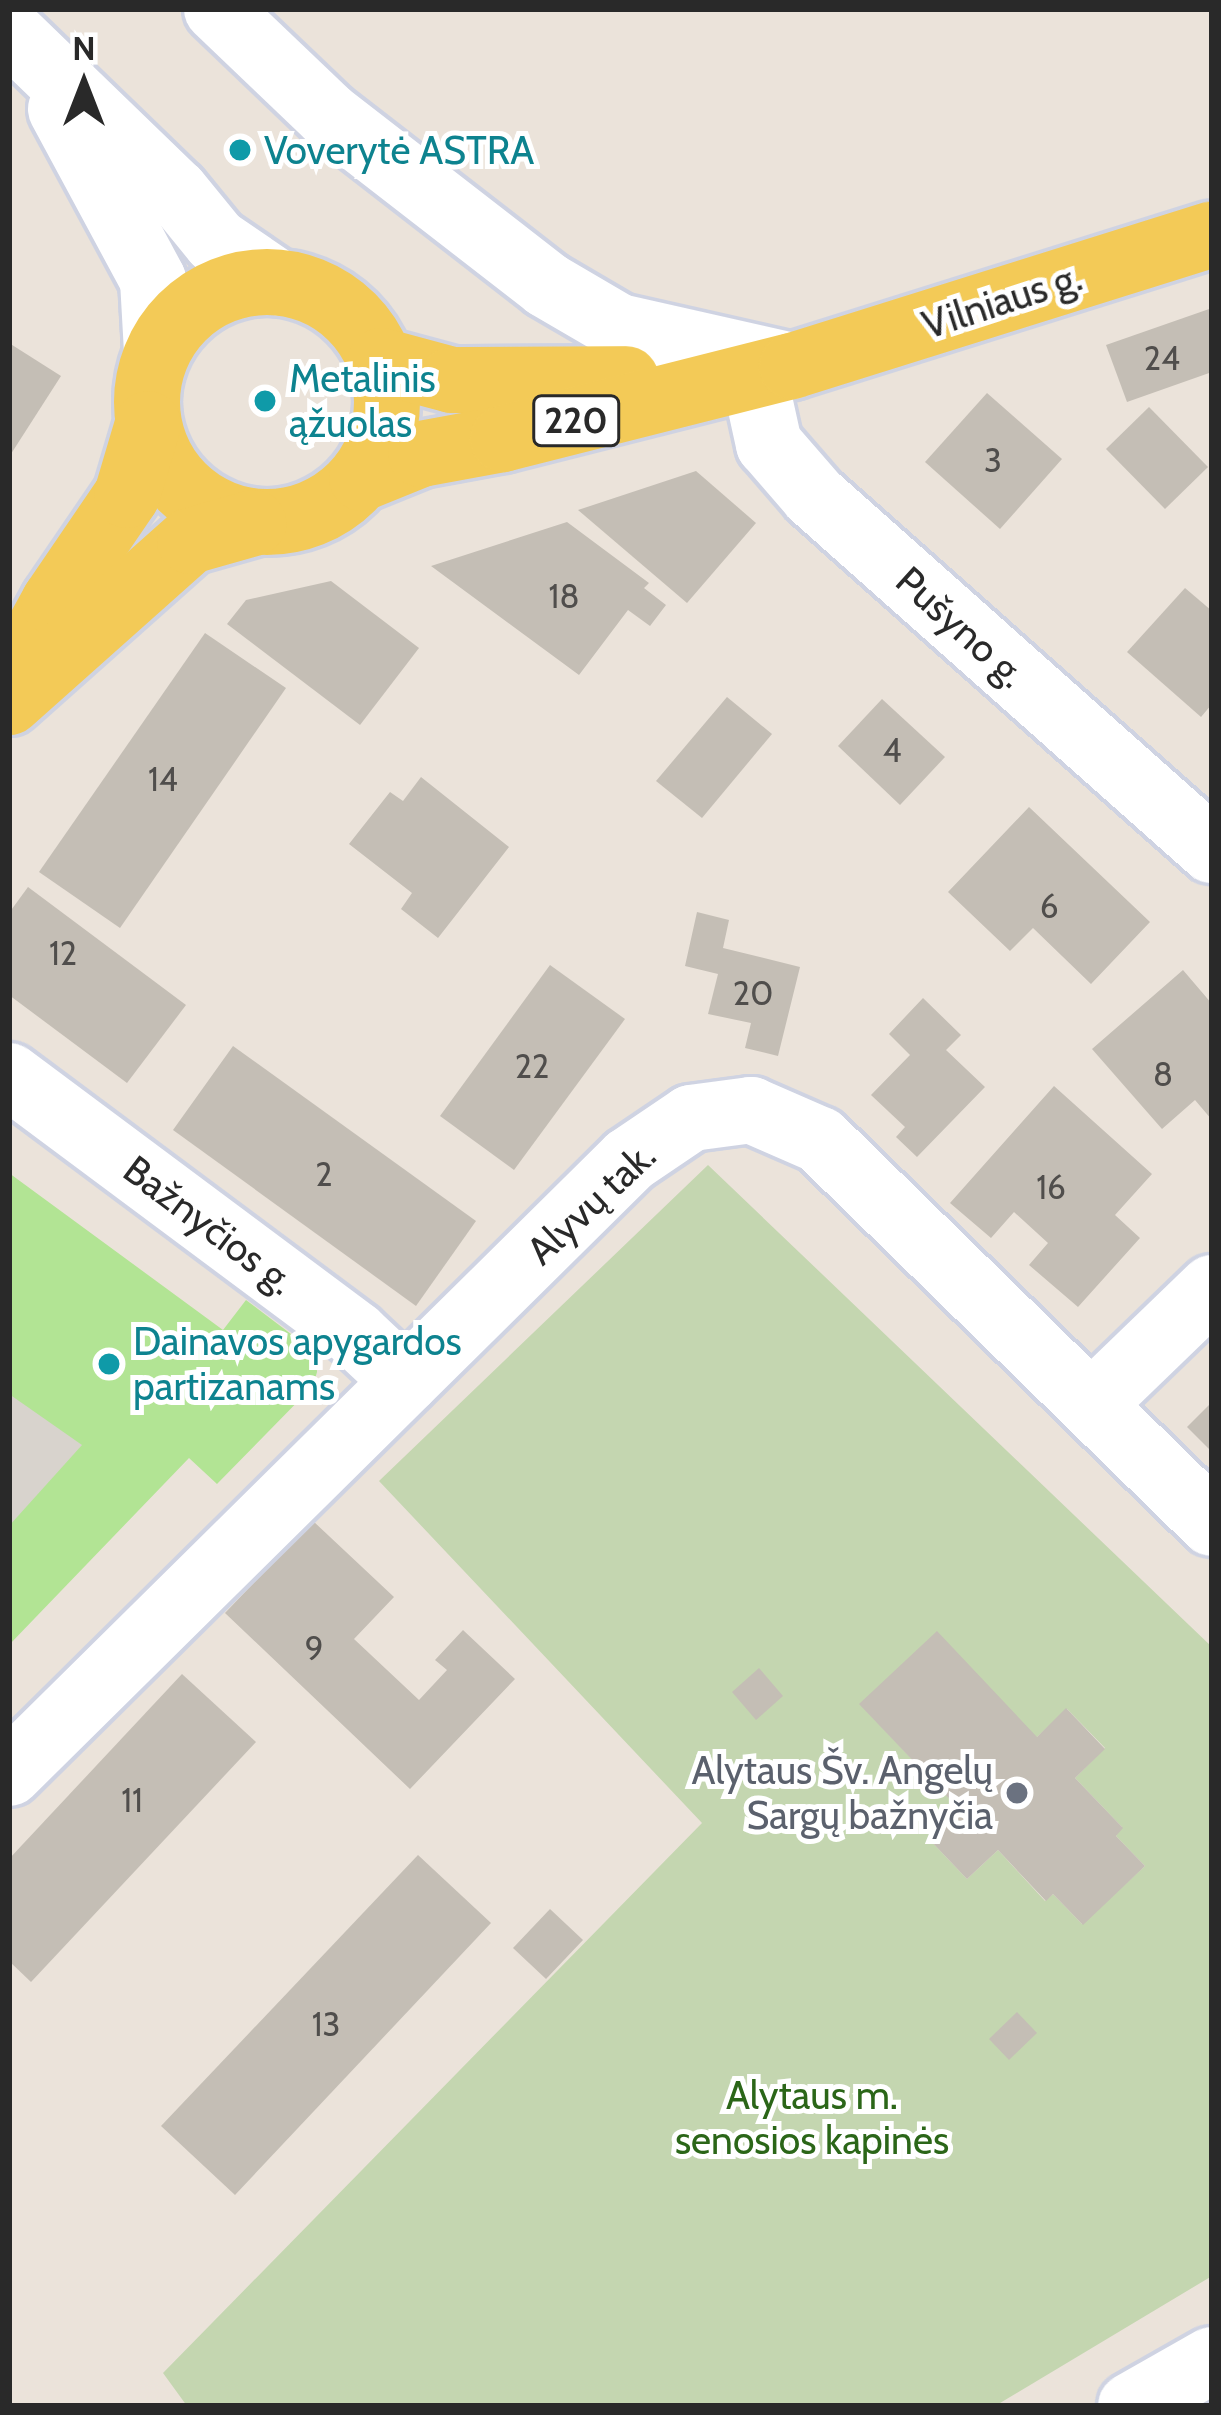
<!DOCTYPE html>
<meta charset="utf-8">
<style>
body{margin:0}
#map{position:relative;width:1221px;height:2415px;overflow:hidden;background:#ebe3da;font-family:Cabin,sans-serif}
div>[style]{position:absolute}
.green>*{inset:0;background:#b2e494}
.cemetery>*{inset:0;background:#c4d6b0}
.plaza>*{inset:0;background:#d8d3cd}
.building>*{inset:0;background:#c4beb5}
.roads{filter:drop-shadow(3px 0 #cfd3e2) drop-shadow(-3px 0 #cfd3e2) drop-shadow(0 3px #cfd3e2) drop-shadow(0 -3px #cfd3e2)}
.street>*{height:66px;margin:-33px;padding:0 33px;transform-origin:33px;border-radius:33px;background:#fff}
.secondary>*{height:66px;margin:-33px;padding:0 33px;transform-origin:33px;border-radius:33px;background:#fff}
.primary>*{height:66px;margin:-33px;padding:0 33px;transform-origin:33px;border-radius:33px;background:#f3ca57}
.primary>.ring{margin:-33px;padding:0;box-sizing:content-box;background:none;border:66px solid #f3ca57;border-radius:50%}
.dots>*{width:33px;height:33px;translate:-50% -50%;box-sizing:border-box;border:6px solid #fff;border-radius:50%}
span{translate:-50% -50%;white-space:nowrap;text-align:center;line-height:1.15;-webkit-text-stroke:10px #fff;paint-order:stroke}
.number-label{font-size:33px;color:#504e4c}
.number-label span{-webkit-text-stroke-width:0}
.shield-label span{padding:3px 9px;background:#fff;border:3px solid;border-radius:9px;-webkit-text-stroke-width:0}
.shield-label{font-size:36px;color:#292929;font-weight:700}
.culture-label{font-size:39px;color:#0d838f}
.left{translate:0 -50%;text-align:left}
.street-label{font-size:39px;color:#292929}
.worship-label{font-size:39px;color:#5b616d}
.right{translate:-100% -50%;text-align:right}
.park-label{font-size:39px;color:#2b6618}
.frame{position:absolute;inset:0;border:12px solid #292929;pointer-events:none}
.north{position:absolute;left:24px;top:24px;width:120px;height:120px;-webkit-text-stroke:9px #fff;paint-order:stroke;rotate:0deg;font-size:33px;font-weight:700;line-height:48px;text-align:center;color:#292929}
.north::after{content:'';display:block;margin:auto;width:42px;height:54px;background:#292929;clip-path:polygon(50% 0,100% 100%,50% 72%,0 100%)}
</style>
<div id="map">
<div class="green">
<i style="clip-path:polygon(9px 1173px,223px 1330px,246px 1300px,316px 1353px,317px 1372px,313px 1386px,217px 1484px,189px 1458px,9px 1645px)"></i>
</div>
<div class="cemetery">
<i style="clip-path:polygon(evenodd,708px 1165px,1212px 1647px,1212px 2276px,995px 2406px,187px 2406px,163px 2373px,702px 1823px,379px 1481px,708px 1165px,860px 1704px,1037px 1737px,1067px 1709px,1105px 1748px,1075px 1778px,1122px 1827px,1116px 1836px,1145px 1866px,1082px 1924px,1053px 1894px,1045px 1901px,998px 1850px,967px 1879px,929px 1839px,959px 1809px,860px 1704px)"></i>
</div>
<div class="plaza">
<i style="clip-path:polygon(9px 1394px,82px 1445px,9px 1526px)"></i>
</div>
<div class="building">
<i style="clip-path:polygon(1212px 308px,1212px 372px,1127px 402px,1106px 345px)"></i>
<i style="clip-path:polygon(9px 343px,61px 376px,9px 457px)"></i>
<i style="clip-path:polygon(987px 393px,1062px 459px,1000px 529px,925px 462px)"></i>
<i style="clip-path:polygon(1149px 407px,1208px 467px,1165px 509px,1106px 449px)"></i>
<i style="clip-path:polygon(696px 471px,756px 523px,687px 603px,578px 510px)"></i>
<i style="clip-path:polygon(567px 522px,649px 583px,644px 588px,666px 605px,650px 626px,628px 610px,579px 675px,431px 566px)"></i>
<i style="clip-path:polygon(331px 581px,419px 648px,360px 725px,227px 624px,246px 600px)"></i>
<i style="clip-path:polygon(1185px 588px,1212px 611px,1212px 704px,1201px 717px,1127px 652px)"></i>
<i style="clip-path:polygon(205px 633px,286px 688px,120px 928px,39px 872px)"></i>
<i style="clip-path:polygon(727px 697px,772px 734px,702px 818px,656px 781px)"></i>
<i style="clip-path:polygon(882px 699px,945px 757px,900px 805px,838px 746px)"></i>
<i style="clip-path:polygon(421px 777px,509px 847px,438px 938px,401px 909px,412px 893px,349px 844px,390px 792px,403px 801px)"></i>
<i style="clip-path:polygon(1029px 807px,1150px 922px,1091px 984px,1033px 928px,1010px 951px,948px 892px)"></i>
<i style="clip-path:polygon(28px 887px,186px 1005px,127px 1083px,9px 995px,9px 913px)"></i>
<i style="clip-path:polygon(697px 912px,729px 920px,723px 948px,800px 967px,778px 1056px,745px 1048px,751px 1023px,708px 1014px,718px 974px,685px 966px)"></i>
<i style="clip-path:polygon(550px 965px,625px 1019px,514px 1170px,440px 1116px)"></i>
<i style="clip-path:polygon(1183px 970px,1212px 1004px,1212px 1120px,1195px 1100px,1162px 1129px,1092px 1049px)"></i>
<i style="clip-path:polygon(923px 998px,961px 1035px,946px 1050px,985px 1087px,917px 1157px,896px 1137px,905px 1127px,871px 1095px,910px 1055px,889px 1034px)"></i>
<i style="clip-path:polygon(233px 1046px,476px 1221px,416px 1306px,173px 1130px)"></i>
<i style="clip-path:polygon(1054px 1086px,1152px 1174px,1115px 1215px,1140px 1238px,1078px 1307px,1029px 1265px,1048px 1243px,1014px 1212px,991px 1238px,950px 1203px)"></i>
<i style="clip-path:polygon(1212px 1402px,1212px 1452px,1187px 1427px)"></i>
<i style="clip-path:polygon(313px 1521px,394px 1597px,354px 1639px,419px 1700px,447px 1670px,435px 1660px,463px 1630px,515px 1679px,410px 1789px,225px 1613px)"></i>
<i style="clip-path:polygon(937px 1631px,1037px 1737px,1066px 1708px,1105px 1749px,1075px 1778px,1123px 1828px,1116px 1836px,1145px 1866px,1083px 1925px,1053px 1894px,1046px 1901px,998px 1850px,967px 1879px,928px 1838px,959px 1809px,859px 1704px)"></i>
<i style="clip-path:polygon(759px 1668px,783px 1696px,756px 1720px,732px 1692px)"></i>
<i style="clip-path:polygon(182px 1674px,256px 1742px,31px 1982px,9px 1961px,9px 1859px)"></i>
<i style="clip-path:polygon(418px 1855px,491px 1923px,235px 2195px,161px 2126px)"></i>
<i style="clip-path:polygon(550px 1909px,583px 1940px,546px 1979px,513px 1948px)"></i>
<i style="clip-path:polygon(1017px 2012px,1037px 2033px,1009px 2060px,989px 2039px)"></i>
</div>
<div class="roads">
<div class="street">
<i style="left:217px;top:9px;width:153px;rotate:43.7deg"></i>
<i style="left:328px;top:115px;width:277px;rotate:37.8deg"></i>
<i style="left:547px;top:285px;width:83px;rotate:30.3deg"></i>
<i style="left:619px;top:327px;width:177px;rotate:12.7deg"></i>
<i style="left:754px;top:376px;width:70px;rotate:77.6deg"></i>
<i style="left:769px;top:444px;width:69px;rotate:49.1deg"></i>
<i style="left:814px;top:496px;width:533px;rotate:41.65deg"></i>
<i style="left:9px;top:1076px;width:432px;rotate:36.7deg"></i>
<i style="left:355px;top:1334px;width:69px;rotate:43.2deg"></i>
<i style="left:1094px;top:1402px;width:164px;rotate:-44deg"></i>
<i style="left:9px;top:1773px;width:872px;rotate:-44.67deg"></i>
<i style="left:629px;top:1160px;width:75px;rotate:-34.1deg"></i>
<i style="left:691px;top:1118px;width:61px;rotate:-7.6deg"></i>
<i style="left:751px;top:1110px;width:75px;rotate:23.5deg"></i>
<i style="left:820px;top:1140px;width:548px;rotate:44.33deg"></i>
<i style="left:1131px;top:2406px;width:93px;rotate:-29.6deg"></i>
</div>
<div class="secondary">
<i style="left:9px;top:31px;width:232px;rotate:44deg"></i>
<i style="left:176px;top:192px;width:63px;rotate:50.8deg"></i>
<i style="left:216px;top:241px;width:73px;rotate:34.3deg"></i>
<i style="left:61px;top:109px;width:194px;rotate:61.7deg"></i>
<i style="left:153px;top:280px;width:72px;rotate:86.8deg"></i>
</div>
<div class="primary">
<i class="ring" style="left:147px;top:282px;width:174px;height:174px"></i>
<i style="left:381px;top:361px;width:73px;rotate:15deg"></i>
<i style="left:452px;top:380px;width:174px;rotate:-0.3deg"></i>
<i style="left:362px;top:478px;width:64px;rotate:-22.1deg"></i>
<i style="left:421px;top:454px;width:83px;rotate:-10.4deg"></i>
<i style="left:503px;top:439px;width:298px;rotate:-14.2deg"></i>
<i style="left:792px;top:366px;width:440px;rotate:-17.4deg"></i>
<i style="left:9px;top:684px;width:94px;rotate:-61.2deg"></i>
<i style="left:54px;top:602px;width:130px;rotate:-55.7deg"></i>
<i style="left:127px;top:495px;width:74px;rotate:-73.5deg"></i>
<i style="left:9px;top:702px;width:242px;rotate:-41.7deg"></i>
<i style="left:190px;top:541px;width:66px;rotate:-15.9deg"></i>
</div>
</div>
<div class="dots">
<i style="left:240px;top:150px;background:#0f9aa8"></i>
<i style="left:265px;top:401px;background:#0f9aa8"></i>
<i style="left:109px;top:1364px;background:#0f9aa8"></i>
<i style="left:1017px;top:1793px;background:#6b7280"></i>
</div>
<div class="number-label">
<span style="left:1162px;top:359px">24</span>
<span style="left:993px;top:461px">3</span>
<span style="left:564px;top:597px">18</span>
<span style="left:892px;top:751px">4</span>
<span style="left:163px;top:780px">14</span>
<span style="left:1049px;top:907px">6</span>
<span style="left:63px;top:954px">12</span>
<span style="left:753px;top:994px">20</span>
<span style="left:532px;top:1067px">22</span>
<span style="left:1163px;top:1075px">8</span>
<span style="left:324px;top:1175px">2</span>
<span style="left:1051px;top:1188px">16</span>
<span style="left:314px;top:1649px">9</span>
<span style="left:132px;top:1801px">11</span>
<span style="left:326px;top:2025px">13</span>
</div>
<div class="shield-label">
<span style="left:576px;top:421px">220</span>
</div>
<div class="culture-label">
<span class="left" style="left:264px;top:150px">Voverytė ASTRA</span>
<span class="left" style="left:289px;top:401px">Metalinis<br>ąžuolas</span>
<span class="left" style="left:133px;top:1364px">Dainavos apygardos<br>partizanams</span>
</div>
<div class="street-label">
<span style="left:1002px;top:301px;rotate:-18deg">Vilniaus g.</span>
<span style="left:961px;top:627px;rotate:42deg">Pušyno g.</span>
<span style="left:591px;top:1203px;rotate:-43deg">Alyvų tak.</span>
<span style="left:209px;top:1225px;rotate:37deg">Bažnyčios g.</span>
</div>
<div class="worship-label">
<span class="right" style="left:993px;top:1793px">Alytaus Šv. Angelų<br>Sargų bažnyčia</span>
</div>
<div class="park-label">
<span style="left:812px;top:2118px">Alytaus m.<br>senosios kapinės</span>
</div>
<div class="frame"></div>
<div class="north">N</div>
</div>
